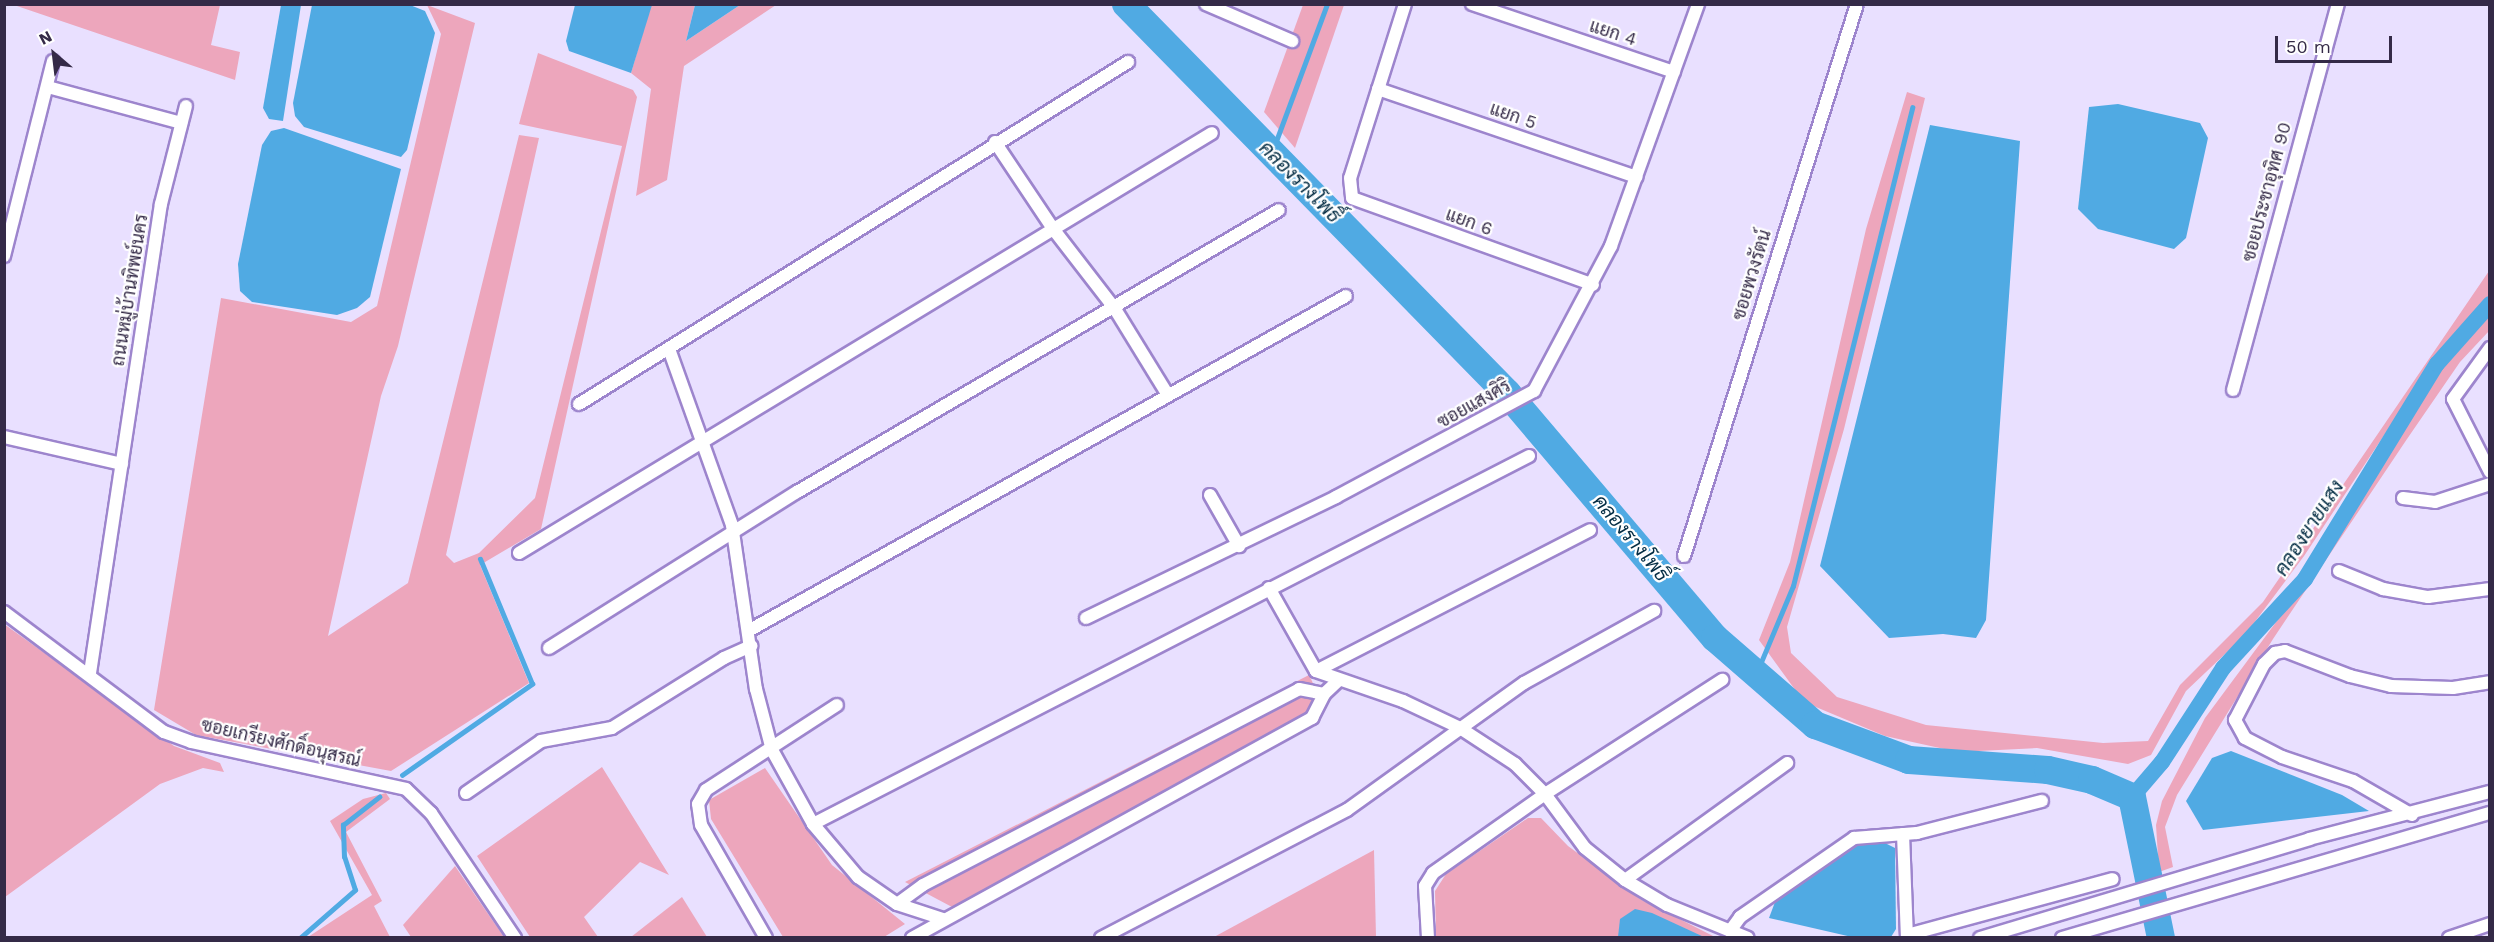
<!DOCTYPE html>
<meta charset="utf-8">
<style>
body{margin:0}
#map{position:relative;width:2494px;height:942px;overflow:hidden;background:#e9e0ff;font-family:"Work Sans",Sarabun,sans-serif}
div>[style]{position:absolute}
.green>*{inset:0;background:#eda6bc}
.water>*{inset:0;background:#50aae3}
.stream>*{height:4.5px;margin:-2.25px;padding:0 2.25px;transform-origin:2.25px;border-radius:2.25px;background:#50aae3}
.canal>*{height:16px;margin:-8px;padding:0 8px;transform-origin:8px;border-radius:8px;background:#50aae3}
.river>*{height:28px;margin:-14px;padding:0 14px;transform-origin:14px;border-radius:14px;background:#50aae3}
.roads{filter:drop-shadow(2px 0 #9d85cd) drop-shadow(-2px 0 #9d85cd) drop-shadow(0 2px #9d85cd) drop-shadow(0 -2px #9d85cd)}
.minor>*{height:12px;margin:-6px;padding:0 6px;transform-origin:6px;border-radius:6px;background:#fff}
span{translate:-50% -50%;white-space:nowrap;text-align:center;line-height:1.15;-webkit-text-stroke:4.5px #fff;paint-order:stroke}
.street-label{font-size:18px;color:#342a47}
.water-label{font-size:20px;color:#042d44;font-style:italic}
.frame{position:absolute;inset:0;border:6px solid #342a47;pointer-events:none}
.north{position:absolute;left:24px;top:24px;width:60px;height:60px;-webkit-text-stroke:4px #fff;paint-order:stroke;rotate:332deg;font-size:16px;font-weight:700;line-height:24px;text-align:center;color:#342a47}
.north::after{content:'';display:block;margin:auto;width:21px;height:27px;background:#342a47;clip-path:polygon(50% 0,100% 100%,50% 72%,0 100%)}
.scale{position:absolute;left:2275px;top:36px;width:117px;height:27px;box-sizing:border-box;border:3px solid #342a47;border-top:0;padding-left:8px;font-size:18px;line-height:21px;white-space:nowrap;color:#342a47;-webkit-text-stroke:4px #fff;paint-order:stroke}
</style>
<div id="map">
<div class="green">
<i style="clip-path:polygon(14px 5px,220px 5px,211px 45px,240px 52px,235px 80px)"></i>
<i style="clip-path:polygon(427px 5px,475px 23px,398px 346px,381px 396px,328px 636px,408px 583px,519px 135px,539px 138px,446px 555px,454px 563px,479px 553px,535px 498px,622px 146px,519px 124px,538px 53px,633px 90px,637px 97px,541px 529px,480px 565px,529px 683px,391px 771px,196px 735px,154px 710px,221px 298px,351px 322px,377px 306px,441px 34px)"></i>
<i style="clip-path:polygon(651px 5px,695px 5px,686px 41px,740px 5px,776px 5px,684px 66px,667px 180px,636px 196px,651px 89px,631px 73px)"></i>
<i style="clip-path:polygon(1303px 5px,1344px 5px,1295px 148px,1264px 112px)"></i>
<i style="clip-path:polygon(1907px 92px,1925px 98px,1844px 429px,1787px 627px,1791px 653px,1837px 697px,1926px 725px,2103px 743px,2148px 741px,2180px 685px,2263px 602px,2489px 271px,2489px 296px,2428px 369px,2304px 556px,2245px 635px,2186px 691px,2151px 755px,2128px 764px,2037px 748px,1958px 752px,1885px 736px,1804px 702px,1759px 640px,1790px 562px,1866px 229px)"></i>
<i style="clip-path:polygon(2489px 314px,2489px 331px,2460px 362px,2407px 439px,2273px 639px,2177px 795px,2165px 827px,2173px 867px,2159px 872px,2156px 825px,2162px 801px,2205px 718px,2291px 602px,2448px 355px)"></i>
<i style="clip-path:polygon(4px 624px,174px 746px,220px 763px,224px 772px,203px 768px,160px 784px,5px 897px)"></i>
<i style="clip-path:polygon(1309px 675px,1325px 708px,952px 907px,905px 882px)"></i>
<i style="clip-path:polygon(602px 767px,669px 875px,640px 862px,584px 917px,598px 937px,530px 937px,477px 856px)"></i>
<i style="clip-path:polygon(765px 768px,832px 865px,905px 924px,884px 937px,783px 937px,711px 819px,709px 800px)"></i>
<i style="clip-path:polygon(386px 793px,390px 799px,346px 832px,382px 901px,374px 906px,390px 937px,308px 937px,372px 895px,330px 821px,363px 799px)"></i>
<i style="clip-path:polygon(1528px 818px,1541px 818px,1568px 846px,1640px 899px,1715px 937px,1436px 937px,1435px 891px,1446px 874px)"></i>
<i style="clip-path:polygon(1374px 850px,1376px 937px,1214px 937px)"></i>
<i style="clip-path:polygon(455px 866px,504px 937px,411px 937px,403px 925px)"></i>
<i style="clip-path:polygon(682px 897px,707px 937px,631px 937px)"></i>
</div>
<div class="water">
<i style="clip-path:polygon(281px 5px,301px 5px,283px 121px,269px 119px,263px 108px)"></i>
<i style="clip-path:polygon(312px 5px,410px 5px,425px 11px,435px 33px,407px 150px,401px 157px,304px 127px,295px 116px,293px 103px)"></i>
<i style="clip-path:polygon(575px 5px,652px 5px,631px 73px,569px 51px,566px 41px)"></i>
<i style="clip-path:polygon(695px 5px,695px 4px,740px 5px,686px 41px)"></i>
<i style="clip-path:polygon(2118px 104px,2200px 123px,2208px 138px,2186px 238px,2174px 249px,2098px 229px,2078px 209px,2089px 107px)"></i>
<i style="clip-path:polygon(1930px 125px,2020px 141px,1986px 620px,1976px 638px,1943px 634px,1889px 638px,1820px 566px)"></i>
<i style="clip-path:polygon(284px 128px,401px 169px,370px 297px,357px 308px,337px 315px,252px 302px,240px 291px,238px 264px,262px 145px,271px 131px)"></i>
<i style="clip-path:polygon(2231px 751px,2342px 795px,2369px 811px,2203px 830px,2186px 801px,2212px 758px)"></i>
<i style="clip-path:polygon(1879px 840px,1895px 848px,1896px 929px,1891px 937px,1852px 937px,1769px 918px,1775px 902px,1856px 846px)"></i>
<i style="clip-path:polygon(1635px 909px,1652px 913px,1704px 937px,1618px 937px,1620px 919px)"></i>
</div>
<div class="stream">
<i style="left:1272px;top:152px;width:158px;rotate:-69.6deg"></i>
<i style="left:1756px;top:674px;width:95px;rotate:-67.2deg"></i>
<i style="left:1793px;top:586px;width:493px;rotate:-76deg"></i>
<i style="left:402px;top:775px;width:159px;rotate:-35deg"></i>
<i style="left:532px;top:684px;width:135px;rotate:-112.6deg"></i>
<i style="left:300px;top:938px;width:73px;rotate:-41.1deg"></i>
<i style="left:355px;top:890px;width:35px;rotate:-108deg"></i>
<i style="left:344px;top:857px;width:32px;rotate:-92deg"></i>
<i style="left:343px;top:825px;width:46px;rotate:-37.9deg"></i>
</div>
<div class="canal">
<i style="left:2132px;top:797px;width:46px;rotate:-49.4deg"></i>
<i style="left:2162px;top:762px;width:112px;rotate:-57deg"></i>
<i style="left:2223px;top:668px;width:121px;rotate:-47.3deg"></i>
<i style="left:2305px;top:579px;width:252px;rotate:-58.5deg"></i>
<i style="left:2437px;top:364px;width:80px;rotate:-48.5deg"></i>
</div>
<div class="river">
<i style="left:1126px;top:4px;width:545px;rotate:45.6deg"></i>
<i style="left:1507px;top:393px;width:321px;rotate:49.7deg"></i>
<i style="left:1715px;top:638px;width:133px;rotate:41deg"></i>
<i style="left:1815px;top:725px;width:100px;rotate:20.4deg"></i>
<i style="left:1909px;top:760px;width:139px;rotate:4.1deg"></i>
<i style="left:2048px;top:770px;width:45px;rotate:12.8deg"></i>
<i style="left:2092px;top:780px;width:43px;rotate:23deg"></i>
<i style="left:2132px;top:797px;width:144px;rotate:78.4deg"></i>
</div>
<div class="roads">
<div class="minor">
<i style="left:1206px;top:4px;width:94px;rotate:23.3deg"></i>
<i style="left:1405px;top:4px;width:182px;rotate:107.5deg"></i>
<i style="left:1350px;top:178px;width:20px;rotate:84deg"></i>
<i style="left:1352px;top:198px;width:256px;rotate:19.8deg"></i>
<i style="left:1472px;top:4px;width:213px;rotate:18.6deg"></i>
<i style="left:48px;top:87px;width:138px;rotate:15.1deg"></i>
<i style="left:1378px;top:89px;width:273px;rotate:18.8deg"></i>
<i style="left:995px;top:142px;width:106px;rotate:56.2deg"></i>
<i style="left:1054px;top:230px;width:100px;rotate:52.3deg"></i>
<i style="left:1115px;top:309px;width:101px;rotate:58.4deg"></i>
<i style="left:4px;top:256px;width:201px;rotate:-75.9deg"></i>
<i style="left:2490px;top:348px;width:63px;rotate:126deg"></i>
<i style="left:2453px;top:399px;width:82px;rotate:63.1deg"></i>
<i style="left:669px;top:349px;width:187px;rotate:70.3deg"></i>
<i style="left:732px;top:525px;width:166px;rotate:81.7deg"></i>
<i style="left:756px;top:689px;width:63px;rotate:75.3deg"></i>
<i style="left:772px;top:750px;width:85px;rotate:61deg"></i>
<i style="left:813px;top:824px;width:70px;rotate:49.7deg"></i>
<i style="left:858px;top:877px;width:47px;rotate:34.7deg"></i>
<i style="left:897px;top:904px;width:48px;rotate:18.1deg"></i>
<i style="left:2233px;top:390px;width:400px;rotate:-74.8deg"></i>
<i style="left:579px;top:404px;width:647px;rotate:-31.92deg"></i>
<i style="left:4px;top:437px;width:121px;rotate:12.9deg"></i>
<i style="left:1210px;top:495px;width:59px;rotate:60.4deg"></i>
<i style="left:2403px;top:498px;width:32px;rotate:7deg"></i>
<i style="left:2435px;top:502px;width:58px;rotate:-18.1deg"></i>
<i style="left:519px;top:553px;width:810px;rotate:-31.22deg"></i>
<i style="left:1684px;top:556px;width:578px;rotate:-72.6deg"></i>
<i style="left:2339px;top:571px;width:48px;rotate:22.2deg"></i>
<i style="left:2383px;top:589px;width:46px;rotate:10.1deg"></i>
<i style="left:2428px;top:597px;width:63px;rotate:-7.4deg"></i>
<i style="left:1269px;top:588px;width:95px;rotate:60.5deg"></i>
<i style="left:1316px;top:671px;width:92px;rotate:19deg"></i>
<i style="left:1403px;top:701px;width:63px;rotate:25.3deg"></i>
<i style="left:1460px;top:728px;width:66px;rotate:33.2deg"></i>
<i style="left:1515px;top:764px;width:42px;rotate:45deg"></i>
<i style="left:1545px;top:794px;width:67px;rotate:53.5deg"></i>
<i style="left:1585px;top:848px;width:51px;rotate:38.7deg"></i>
<i style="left:1625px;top:880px;width:49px;rotate:30.8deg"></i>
<i style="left:1667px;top:905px;width:87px;rotate:22.2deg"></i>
<i style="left:4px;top:612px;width:200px;rotate:36.9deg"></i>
<i style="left:164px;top:732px;width:29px;rotate:20deg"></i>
<i style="left:191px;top:742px;width:220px;rotate:12.3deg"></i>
<i style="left:406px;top:789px;width:35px;rotate:44deg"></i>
<i style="left:431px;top:813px;width:151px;rotate:56.1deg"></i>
<i style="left:1086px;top:618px;width:278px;rotate:-25.8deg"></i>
<i style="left:1336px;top:497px;width:225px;rotate:-28.2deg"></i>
<i style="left:1534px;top:391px;width:164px;rotate:-62deg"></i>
<i style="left:1611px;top:246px;width:257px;rotate:-70.2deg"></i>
<i style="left:750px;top:630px;width:683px;rotate:-29.27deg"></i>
<i style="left:549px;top:648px;width:293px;rotate:-32.2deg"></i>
<i style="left:797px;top:492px;width:558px;rotate:-30.33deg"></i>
<i style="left:1316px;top:671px;width:308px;rotate:-27.2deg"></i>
<i style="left:90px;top:673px;width:474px;rotate:-81.4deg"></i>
<i style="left:161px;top:204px;width:101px;rotate:-75.7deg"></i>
<i style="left:466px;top:793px;width:91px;rotate:-34.7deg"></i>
<i style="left:541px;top:741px;width:72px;rotate:-10.4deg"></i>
<i style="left:612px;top:728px;width:132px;rotate:-32deg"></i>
<i style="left:724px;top:658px;width:30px;rotate:-24deg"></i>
<i style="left:2412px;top:815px;width:68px;rotate:-150deg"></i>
<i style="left:2353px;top:781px;width:75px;rotate:-161.3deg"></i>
<i style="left:2282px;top:757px;width:42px;rotate:-152.8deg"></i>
<i style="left:2245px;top:738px;width:21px;rotate:-119deg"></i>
<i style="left:2235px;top:720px;width:63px;rotate:-62.6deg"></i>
<i style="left:2264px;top:664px;width:16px;rotate:-45deg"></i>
<i style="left:2275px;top:653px;width:10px;rotate:-11deg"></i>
<i style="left:2285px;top:651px;width:70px;rotate:21deg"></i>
<i style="left:2350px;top:676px;width:42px;rotate:13.7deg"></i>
<i style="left:2391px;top:686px;width:62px;rotate:1.8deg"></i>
<i style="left:2453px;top:688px;width:37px;rotate:-9deg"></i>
<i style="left:813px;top:824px;width:805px;rotate:-27.2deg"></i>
<i style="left:1903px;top:834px;width:104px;rotate:87.8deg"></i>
<i style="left:1625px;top:880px;width:200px;rotate:-35.8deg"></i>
<i style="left:897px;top:904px;width:32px;rotate:-36deg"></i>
<i style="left:923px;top:885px;width:424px;rotate:-27.5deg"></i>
<i style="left:1299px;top:689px;width:25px;rotate:11deg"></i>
<i style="left:1730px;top:931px;width:17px;rotate:-54deg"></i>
<i style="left:1740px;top:917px;width:139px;rotate:-34.7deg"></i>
<i style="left:1854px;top:838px;width:63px;rotate:-4.5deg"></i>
<i style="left:1917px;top:833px;width:129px;rotate:-14.4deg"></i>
<i style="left:1907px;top:935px;width:213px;rotate:-15.2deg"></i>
<i style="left:766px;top:938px;width:130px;rotate:-119.9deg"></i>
<i style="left:701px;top:825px;width:21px;rotate:-98deg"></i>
<i style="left:698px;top:804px;width:16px;rotate:-60deg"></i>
<i style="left:706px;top:790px;width:156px;rotate:-33deg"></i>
<i style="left:912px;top:938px;width:457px;rotate:-28.8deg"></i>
<i style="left:1312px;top:718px;width:27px;rotate:-63deg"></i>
<i style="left:1324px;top:694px;width:21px;rotate:-43deg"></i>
<i style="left:1101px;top:938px;width:277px;rotate:-27.5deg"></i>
<i style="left:1347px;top:810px;width:218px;rotate:-35.7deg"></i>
<i style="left:1524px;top:683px;width:149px;rotate:-29deg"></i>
<i style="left:1428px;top:938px;width:52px;rotate:-93.3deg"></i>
<i style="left:1425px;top:886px;width:15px;rotate:-58deg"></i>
<i style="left:1433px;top:873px;width:137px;rotate:-35.2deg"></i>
<i style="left:1545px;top:794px;width:211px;rotate:-32.8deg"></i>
<i style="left:1980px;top:938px;width:344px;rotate:-16.7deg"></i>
<i style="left:2309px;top:839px;width:187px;rotate:-14.6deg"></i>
<i style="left:2062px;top:938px;width:446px;rotate:-16.3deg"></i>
<i style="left:2449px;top:938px;width:43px;rotate:-18.9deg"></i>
</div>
</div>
<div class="street-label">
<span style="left:1613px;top:33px;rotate:18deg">แยก 4</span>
<span style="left:1513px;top:116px;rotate:19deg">แยก 5</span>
<span style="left:2267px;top:192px;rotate:-75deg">ซอยประชาอุทิศ 90</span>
<span style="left:1469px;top:222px;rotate:20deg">แยก 6</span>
<span style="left:1752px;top:275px;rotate:-73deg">ซอยพวงรัตน์</span>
<span style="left:130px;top:290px;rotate:-81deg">ถนนหมู่บ้านทิพย์นคร</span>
<span style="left:1474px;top:404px;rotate:-29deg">ซอยแสงศิริ</span>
<span style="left:281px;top:743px;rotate:13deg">ซอยเกรียงศักดิ์อนุสรณ์</span>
</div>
<div class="water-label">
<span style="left:1300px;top:182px;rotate:45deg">คลองรางโพธิ์</span>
<span style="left:2309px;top:528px;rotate:-57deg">คลองยายแสง</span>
<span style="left:1631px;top:538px;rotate:50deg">คลองรางโพธิ์</span>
</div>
<div class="frame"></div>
<div class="north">N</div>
<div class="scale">50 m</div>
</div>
